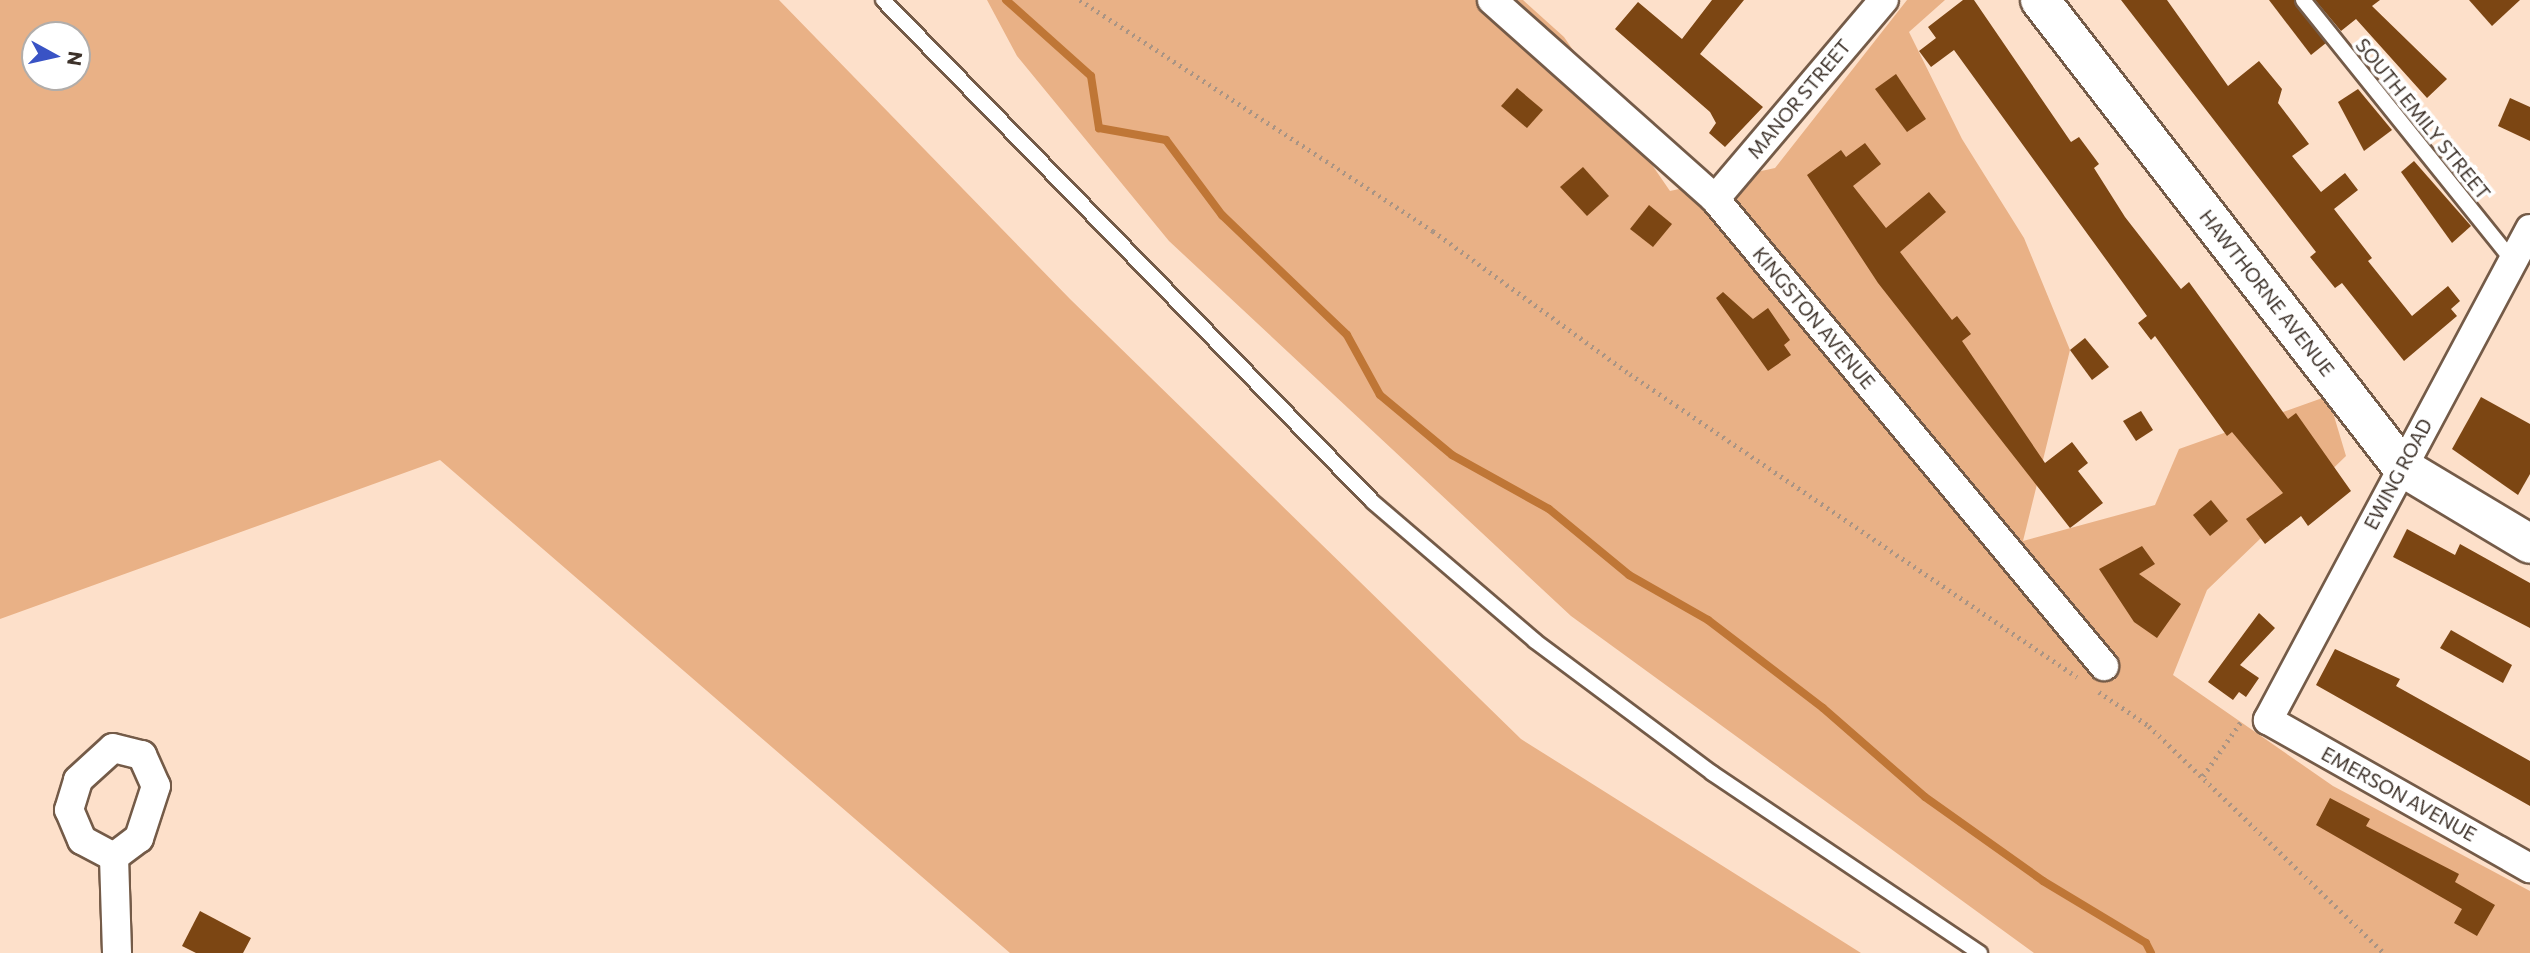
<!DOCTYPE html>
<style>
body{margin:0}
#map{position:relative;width:2530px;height:953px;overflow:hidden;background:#fde0ca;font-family:Commissioner,sans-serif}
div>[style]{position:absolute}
.green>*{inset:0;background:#e9b186}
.stream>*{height:8px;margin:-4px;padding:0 4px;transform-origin:4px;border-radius:4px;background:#bf7636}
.building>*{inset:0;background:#7c4613}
.path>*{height:4.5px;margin-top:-2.25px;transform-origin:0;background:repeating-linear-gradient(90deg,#a99484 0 2px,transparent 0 7px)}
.roads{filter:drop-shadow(2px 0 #745b48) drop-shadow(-2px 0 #745b48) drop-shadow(0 2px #745b48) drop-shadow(0 -2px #745b48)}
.lane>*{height:14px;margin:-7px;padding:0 7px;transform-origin:7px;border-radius:7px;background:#fff}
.street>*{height:28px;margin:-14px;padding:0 14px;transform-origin:14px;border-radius:14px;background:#fff}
.secondary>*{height:38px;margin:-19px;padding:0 19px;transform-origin:19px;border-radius:19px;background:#fff}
span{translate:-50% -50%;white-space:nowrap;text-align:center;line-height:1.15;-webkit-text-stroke:7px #fff;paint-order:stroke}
.street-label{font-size:19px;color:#3d322a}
.north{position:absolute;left:21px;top:21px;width:70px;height:70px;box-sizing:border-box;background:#fff;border:2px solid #b1adaa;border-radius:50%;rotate:98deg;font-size:19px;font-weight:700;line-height:28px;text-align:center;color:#3d322a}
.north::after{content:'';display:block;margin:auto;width:24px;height:32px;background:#3953c5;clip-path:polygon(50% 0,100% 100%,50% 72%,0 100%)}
</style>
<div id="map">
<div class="green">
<i style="clip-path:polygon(evenodd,0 0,779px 0,1070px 299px,1521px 739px,1861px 953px,1010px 953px,440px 460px,0 619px,0 0,77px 35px,77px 77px,35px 77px,35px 35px,77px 35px)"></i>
<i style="clip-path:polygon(987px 0,1523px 0,1564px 37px,1670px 191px,1775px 168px,1907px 0,1945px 0,1909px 32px,1962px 139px,2024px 238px,2070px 350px,2023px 541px,2155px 505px,2179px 449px,2328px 396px,2346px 456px,2207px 590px,2173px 675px,2333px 786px,2530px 891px,2530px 953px,2034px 953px,1571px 616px,1169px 241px,1017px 56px)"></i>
</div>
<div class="stream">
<i style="left:1006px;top:0;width:114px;rotate:41.8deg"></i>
<i style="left:1091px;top:76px;width:53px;rotate:81.3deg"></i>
<i style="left:1099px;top:128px;width:68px;rotate:10.2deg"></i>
<i style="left:1166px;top:140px;width:94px;rotate:53.3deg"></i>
<i style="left:1222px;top:215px;width:173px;rotate:43.8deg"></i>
<i style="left:1347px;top:335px;width:68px;rotate:61.2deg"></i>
<i style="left:1380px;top:395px;width:94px;rotate:39.8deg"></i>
<i style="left:1452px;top:455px;width:111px;rotate:29.1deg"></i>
<i style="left:1549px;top:509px;width:104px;rotate:39.5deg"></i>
<i style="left:1629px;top:575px;width:91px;rotate:29.7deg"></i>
<i style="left:1708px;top:620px;width:145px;rotate:37.4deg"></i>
<i style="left:1823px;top:708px;width:135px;rotate:41.1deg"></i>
<i style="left:1925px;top:797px;width:145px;rotate:35.4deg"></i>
<i style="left:2043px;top:881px;width:120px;rotate:31deg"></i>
<i style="left:2146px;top:943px;width:11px;rotate:63deg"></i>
</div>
<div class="building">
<i style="clip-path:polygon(1712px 0,1744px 0,1700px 54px,1763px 107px,1725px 147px,1709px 133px,1716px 123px,1710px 112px,1615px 29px,1638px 2px,1682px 39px)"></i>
<i style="clip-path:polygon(1963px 0,1974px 0,2071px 142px,2079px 137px,2099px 164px,2094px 168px,2125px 217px,2181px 289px,2189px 282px,2288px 419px,2296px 413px,2351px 491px,2308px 526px,2301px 516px,2265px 544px,2246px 519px,2283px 493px,2232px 432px,2227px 436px,2155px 336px,2151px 340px,2138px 323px,2147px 316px,1954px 50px,1931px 67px,1919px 51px,1936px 38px,1928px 27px)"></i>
<i style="clip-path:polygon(2121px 0,2167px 0,2228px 86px,2259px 61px,2282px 89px,2278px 103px,2309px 144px,2292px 156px,2321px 192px,2345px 173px,2358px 190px,2334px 209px,2372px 258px,2368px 261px,2412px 316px,2448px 286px,2460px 301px,2451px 309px,2457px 316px,2404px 361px,2342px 283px,2335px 288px,2310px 257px,2316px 252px)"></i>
<i style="clip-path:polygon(2269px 0,2294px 0,2326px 43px,2311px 55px)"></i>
<i style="clip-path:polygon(2315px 0,2380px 0,2372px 6px,2447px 79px,2427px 98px,2356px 19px,2341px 31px)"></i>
<i style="clip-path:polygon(2469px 0,2520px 0,2492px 26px)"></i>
<i style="clip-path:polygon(1896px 74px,1926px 119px,1907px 132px,1875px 89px)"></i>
<i style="clip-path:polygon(1517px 88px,1543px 110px,1527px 128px,1501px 106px)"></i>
<i style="clip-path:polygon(2358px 89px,2392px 130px,2364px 151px,2338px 102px)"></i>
<i style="clip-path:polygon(2510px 98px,2530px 107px,2530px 141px,2498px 126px)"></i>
<i style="clip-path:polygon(1865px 143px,1881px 164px,1853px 186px,1886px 228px,1929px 192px,1946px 212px,1900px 252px,1952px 320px,1957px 316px,1971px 334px,1962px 341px,2045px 463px,2072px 442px,2088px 463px,2078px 471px,2103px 503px,2070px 528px,1878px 283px,1807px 175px,1841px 150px,1846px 157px)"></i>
<i style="clip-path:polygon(2414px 161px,2471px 226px,2452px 243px,2401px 172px)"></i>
<i style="clip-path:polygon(1583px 167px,1609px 196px,1587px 216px,1560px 187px)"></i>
<i style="clip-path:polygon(1649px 205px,1672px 224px,1653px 247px,1630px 229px)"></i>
<i style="clip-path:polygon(1723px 292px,1753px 319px,1768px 308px,1790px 340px,1784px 345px,1791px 355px,1768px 371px,1716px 298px)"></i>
<i style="clip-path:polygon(2085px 338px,2109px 367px,2092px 380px,2070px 350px)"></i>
<i style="clip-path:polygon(2481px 397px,2530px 424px,2530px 474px,2518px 495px,2452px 449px)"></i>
<i style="clip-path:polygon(2141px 411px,2153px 430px,2136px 441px,2123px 421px)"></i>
<i style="clip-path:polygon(2211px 500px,2228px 521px,2210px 536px,2193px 515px)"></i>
<i style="clip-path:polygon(2407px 529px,2455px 555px,2460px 544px,2530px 583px,2530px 628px,2393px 557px)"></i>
<i style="clip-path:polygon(2142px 546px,2155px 564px,2139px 574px,2181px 604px,2157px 638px,2134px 622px,2099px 569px)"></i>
<i style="clip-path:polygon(2259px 613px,2275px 628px,2240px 665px,2259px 678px,2246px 697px,2239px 692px,2233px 700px,2208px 682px)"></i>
<i style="clip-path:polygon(2451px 630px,2512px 665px,2503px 683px,2440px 648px)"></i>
<i style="clip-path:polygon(2335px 649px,2400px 679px,2396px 686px,2530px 761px,2530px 806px,2316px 685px)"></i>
<i style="clip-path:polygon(2330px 798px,2370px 819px,2366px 826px,2459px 874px,2455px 882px,2495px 905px,2477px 936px,2454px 923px,2462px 909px,2316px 825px)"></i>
<i style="clip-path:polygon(200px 911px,251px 938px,243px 953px,196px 953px,182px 946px)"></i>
</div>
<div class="path">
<i style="left:1080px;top:0;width:422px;rotate:33.2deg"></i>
<i style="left:1433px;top:231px;width:243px;rotate:36deg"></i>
<i style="left:1630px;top:374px;width:540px;rotate:34.13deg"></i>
<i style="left:2099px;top:692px;width:60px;rotate:34.2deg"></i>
<i style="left:2149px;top:726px;width:327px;rotate:44deg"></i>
<i style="left:2203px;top:776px;width:68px;rotate:-55.1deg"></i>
</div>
<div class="roads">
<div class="lane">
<i style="left:883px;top:0;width:702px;rotate:45.69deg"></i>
<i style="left:1373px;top:502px;width:213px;rotate:40.6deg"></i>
<i style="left:1535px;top:641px;width:221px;rotate:36.7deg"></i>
<i style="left:1712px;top:773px;width:323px;rotate:33.9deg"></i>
<i style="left:2303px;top:0;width:335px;rotate:51.2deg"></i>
</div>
<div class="street">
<i style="left:1492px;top:0;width:299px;rotate:41.7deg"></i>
<i style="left:1715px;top:199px;width:608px;rotate:50.21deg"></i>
<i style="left:1715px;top:199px;width:261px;rotate:-49.7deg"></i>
<i style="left:2530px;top:229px;width:557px;rotate:118.08deg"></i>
<i style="left:2268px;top:720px;width:301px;rotate:29.5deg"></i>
<i style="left:113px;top:748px;width:30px;rotate:14deg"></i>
<i style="left:142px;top:755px;width:34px;rotate:66deg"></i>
<i style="left:156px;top:786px;width:55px;rotate:108.1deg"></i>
<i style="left:139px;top:838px;width:31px;rotate:143deg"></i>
<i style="left:114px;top:857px;width:36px;rotate:-152deg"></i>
<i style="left:82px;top:840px;width:33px;rotate:-113deg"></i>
<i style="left:69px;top:810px;width:31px;rotate:-73deg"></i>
<i style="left:78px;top:780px;width:47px;rotate:-42.4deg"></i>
<i style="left:114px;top:857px;width:96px;rotate:88.2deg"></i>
</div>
<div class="secondary">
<i style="left:2040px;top:0;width:591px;rotate:52.22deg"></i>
<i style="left:2402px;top:467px;width:149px;rotate:31deg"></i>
</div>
</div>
<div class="street-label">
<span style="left:1799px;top:99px;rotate:-50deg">MANOR STREET</span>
<span style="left:2423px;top:119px;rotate:51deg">SOUTH EMILY STREET</span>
<span style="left:2267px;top:293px;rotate:52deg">HAWTHORNE AVENUE</span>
<span style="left:1814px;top:318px;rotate:50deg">KINGSTON AVENUE</span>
<span style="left:2398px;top:474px;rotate:-62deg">EWING ROAD</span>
<span style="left:2399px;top:794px;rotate:29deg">EMERSON AVENUE</span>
</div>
<div class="north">N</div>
</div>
